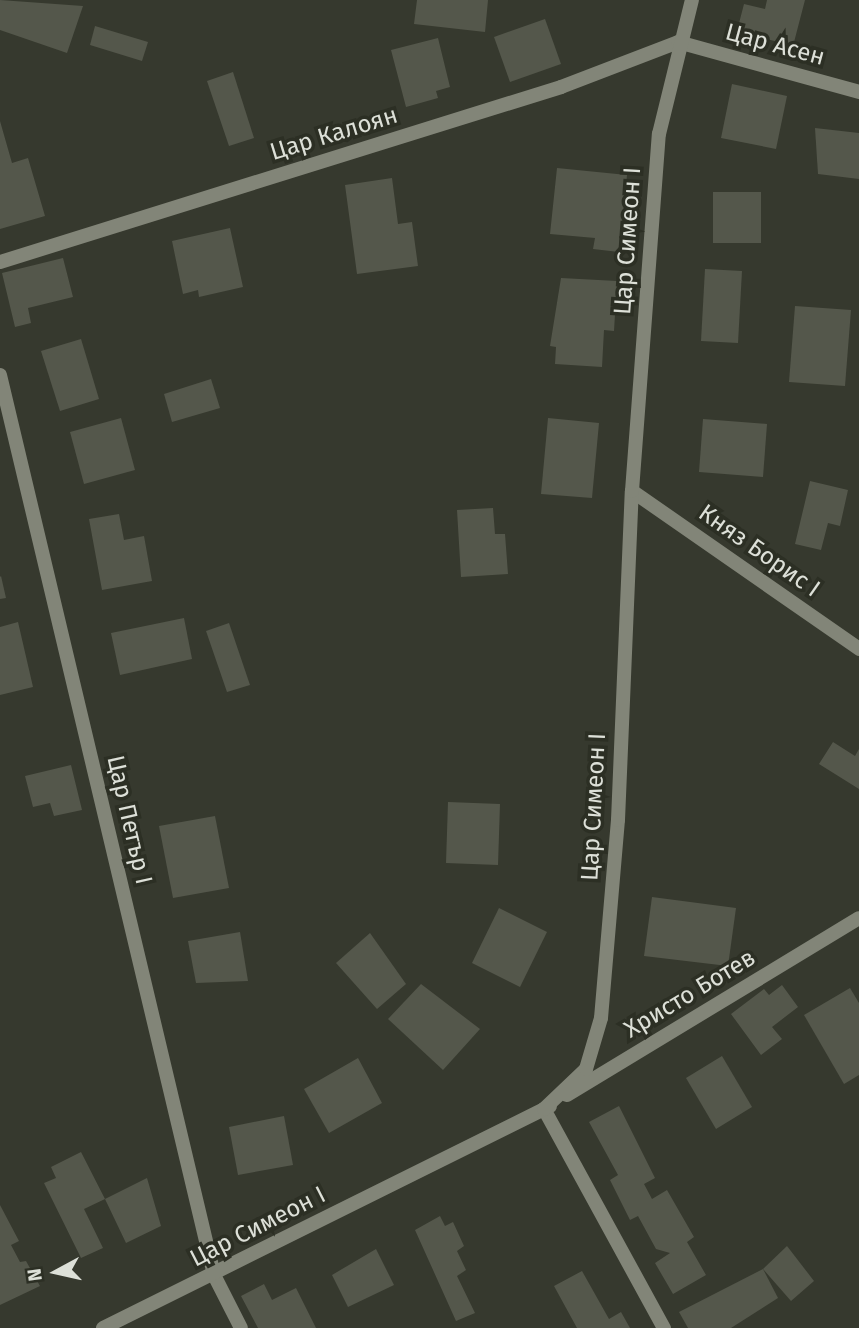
<!DOCTYPE html>
<meta charset="utf-8">
<style>
body{margin:0}
#map{position:relative;width:859px;height:1328px;overflow:hidden;background:#36392e;font-family:"Fira Sans",sans-serif}
div>[style]{position:absolute}
.building>*{inset:0;background:#54574b}
.minor>*{height:14px;margin:-7px;padding:0 7px;transform-origin:7px;border-radius:7px;background:#828578}
span{translate:-50% -50%;white-space:nowrap;text-align:center;line-height:1.15;-webkit-text-stroke:7px #2c2f24;paint-order:stroke}
.street-label{font-size:24px;color:#dde0d8}
.north{position:absolute;left:21px;top:1237px;width:70px;height:70px;-webkit-text-stroke:5px #2c2f24;paint-order:stroke;rotate:262deg;font-size:19px;font-weight:700;line-height:28px;text-align:center;color:#dde0d8}
.north::after{content:'';display:block;margin:auto;width:24px;height:32px;background:#dde0d8;clip-path:polygon(50% 0,100% 100%,50% 72%,0 100%)}
</style>
<div id="map">
<div class="building">
<i style="clip-path:polygon(0 0,83px 6px,67px 53px,0 30px)"></i>
<i style="clip-path:polygon(417px 0,488px 0,485px 32px,414px 24px)"></i>
<i style="clip-path:polygon(767px 0,805px 0,793px 46px,737px 31px,744px 4px,765px 9px)"></i>
<i style="clip-path:polygon(545px 19px,561px 64px,510px 82px,494px 37px)"></i>
<i style="clip-path:polygon(95px 26px,148px 42px,142px 61px,90px 45px)"></i>
<i style="clip-path:polygon(438px 38px,450px 87px,436px 91px,438px 98px,406px 107px,391px 50px)"></i>
<i style="clip-path:polygon(233px 72px,254px 138px,229px 146px,207px 81px)"></i>
<i style="clip-path:polygon(732px 84px,787px 96px,776px 149px,721px 138px)"></i>
<i style="clip-path:polygon(0 121px,12px 163px,28px 158px,45px 216px,0 229px)"></i>
<i style="clip-path:polygon(815px 128px,859px 133px,859px 179px,818px 174px)"></i>
<i style="clip-path:polygon(557px 168px,627px 175px,619px 252px,593px 249px,595px 238px,550px 234px)"></i>
<i style="clip-path:polygon(392px 178px,398px 224px,412px 222px,418px 266px,357px 274px,345px 185px)"></i>
<i style="clip-path:polygon(713px 192px,761px 192px,761px 243px,713px 243px)"></i>
<i style="clip-path:polygon(230px 228px,243px 287px,199px 297px,198px 290px,183px 294px,172px 241px)"></i>
<i style="clip-path:polygon(63px 258px,73px 297px,28px 308px,31px 323px,15px 327px,2px 273px)"></i>
<i style="clip-path:polygon(705px 269px,742px 271px,738px 343px,701px 341px)"></i>
<i style="clip-path:polygon(561px 278px,617px 281px,614px 331px,604px 330px,602px 367px,555px 364px,556px 347px,550px 346px)"></i>
<i style="clip-path:polygon(795px 306px,851px 310px,845px 386px,789px 382px)"></i>
<i style="clip-path:polygon(81px 339px,99px 399px,60px 411px,41px 351px)"></i>
<i style="clip-path:polygon(211px 379px,220px 408px,172px 422px,164px 394px)"></i>
<i style="clip-path:polygon(121px 418px,135px 470px,84px 484px,70px 432px)"></i>
<i style="clip-path:polygon(548px 418px,599px 423px,592px 498px,541px 494px)"></i>
<i style="clip-path:polygon(703px 419px,767px 424px,763px 477px,699px 472px)"></i>
<i style="clip-path:polygon(810px 481px,848px 490px,840px 526px,828px 523px,821px 550px,795px 544px)"></i>
<i style="clip-path:polygon(493px 508px,495px 534px,505px 534px,508px 574px,461px 577px,457px 510px)"></i>
<i style="clip-path:polygon(119px 514px,124px 540px,144px 536px,152px 581px,102px 590px,89px 519px)"></i>
<i style="clip-path:polygon(1px 576px,6px 598px,0 599px,0 577px)"></i>
<i style="clip-path:polygon(184px 618px,192px 659px,120px 675px,111px 633px)"></i>
<i style="clip-path:polygon(18px 622px,33px 687px,0 695px,0 627px)"></i>
<i style="clip-path:polygon(229px 623px,250px 685px,227px 692px,206px 631px)"></i>
<i style="clip-path:polygon(833px 742px,855px 756px,859px 749px,859px 789px,819px 764px)"></i>
<i style="clip-path:polygon(71px 765px,82px 810px,54px 816px,50px 803px,33px 807px,25px 776px)"></i>
<i style="clip-path:polygon(448px 802px,500px 804px,498px 865px,446px 863px)"></i>
<i style="clip-path:polygon(215px 816px,229px 888px,173px 898px,159px 826px)"></i>
<i style="clip-path:polygon(652px 897px,736px 908px,728px 966px,644px 956px)"></i>
<i style="clip-path:polygon(499px 908px,547px 932px,520px 987px,472px 963px)"></i>
<i style="clip-path:polygon(240px 932px,248px 981px,196px 983px,188px 941px)"></i>
<i style="clip-path:polygon(370px 933px,406px 984px,377px 1009px,336px 963px)"></i>
<i style="clip-path:polygon(421px 984px,480px 1029px,443px 1070px,388px 1019px)"></i>
<i style="clip-path:polygon(782px 985px,798px 1007px,772px 1027px,782px 1039px,761px 1055px,731px 1014px,764px 989px,769px 995px)"></i>
<i style="clip-path:polygon(850px 988px,859px 1003px,859px 1075px,844px 1084px,804px 1015px)"></i>
<i style="clip-path:polygon(722px 1056px,752px 1107px,716px 1129px,686px 1078px)"></i>
<i style="clip-path:polygon(358px 1058px,382px 1103px,329px 1133px,304px 1089px)"></i>
<i style="clip-path:polygon(619px 1106px,655px 1178px,644px 1184px,652px 1199px,667px 1190px,694px 1237px,687px 1242px,706px 1275px,673px 1294px,655px 1263px,670px 1253px,656px 1249px,638px 1216px,630px 1220px,610px 1180px,618px 1175px,589px 1122px)"></i>
<i style="clip-path:polygon(284px 1116px,293px 1165px,238px 1175px,229px 1127px)"></i>
<i style="clip-path:polygon(81px 1152px,105px 1199px,147px 1178px,161px 1226px,126px 1243px,105px 1199px,84px 1209px,103px 1248px,81px 1258px,44px 1183px,56px 1178px,51px 1167px)"></i>
<i style="clip-path:polygon(0 1205px,19px 1241px,11px 1245px,20px 1262px,26px 1261px,40px 1286px,0 1305px)"></i>
<i style="clip-path:polygon(440px 1216px,445px 1226px,453px 1222px,464px 1246px,457px 1251px,466px 1270px,457px 1276px,475px 1313px,456px 1321px,415px 1230px)"></i>
<i style="clip-path:polygon(787px 1246px,814px 1281px,791px 1301px,763px 1269px)"></i>
<i style="clip-path:polygon(376px 1249px,394px 1285px,348px 1307px,332px 1275px)"></i>
<i style="clip-path:polygon(763px 1269px,778px 1298px,731px 1328px,688px 1328px,679px 1312px)"></i>
<i style="clip-path:polygon(582px 1271px,609px 1319px,621px 1312px,630px 1328px,577px 1328px,554px 1286px)"></i>
<i style="clip-path:polygon(264px 1284px,272px 1300px,296px 1288px,316px 1328px,258px 1328px,241px 1296px)"></i>
</div>
<div class="minor">
<i style="left:0;top:262px;width:588px;rotate:-17.32deg"></i>
<i style="left:561px;top:87px;width:125px;rotate:-21deg"></i>
<i style="left:678px;top:42px;width:188px;rotate:15.4deg"></i>
<i style="left:0;top:375px;width:925px;rotate:76.62deg"></i>
<i style="left:214px;top:1275px;width:59px;rotate:63deg"></i>
<i style="left:632px;top:491px;width:277px;rotate:34.8deg"></i>
<i style="left:567px;top:1095px;width:341px;rotate:-31.2deg"></i>
<i style="left:550px;top:1106px;width:7px;rotate:153deg"></i>
<i style="left:544px;top:1109px;width:250px;rotate:61.3deg"></i>
<i style="left:103px;top:1328px;width:492px;rotate:-26.4deg"></i>
<i style="left:544px;top:1109px;width:58px;rotate:-43.6deg"></i>
<i style="left:586px;top:1069px;width:53px;rotate:-73.6deg"></i>
<i style="left:601px;top:1018px;width:199px;rotate:-85.1deg"></i>
<i style="left:618px;top:820px;width:329px;rotate:-87.6deg"></i>
<i style="left:632px;top:491px;width:358px;rotate:-85.7deg"></i>
<i style="left:659px;top:134px;width:138px;rotate:-76.2deg"></i>
</div>
<div class="street-label">
<span style="left:775px;top:45px;rotate:15deg">Цар Асен</span>
<span style="left:334px;top:134px;rotate:-17deg">Цар Калоян</span>
<span style="left:628px;top:241px;rotate:-86deg">Цар Симеон I</span>
<span style="left:759px;top:551px;rotate:35deg">Княз Борис I</span>
<span style="left:594px;top:807px;rotate:-87deg">Цар Симеон I</span>
<span style="left:129px;top:820px;rotate:77deg">Цар Петър I</span>
<span style="left:690px;top:994px;rotate:-31deg">Христо Ботев</span>
<span style="left:258px;top:1227px;rotate:-27deg">Цар Симеон I</span>
</div>
<div class="north">N</div>
</div>
